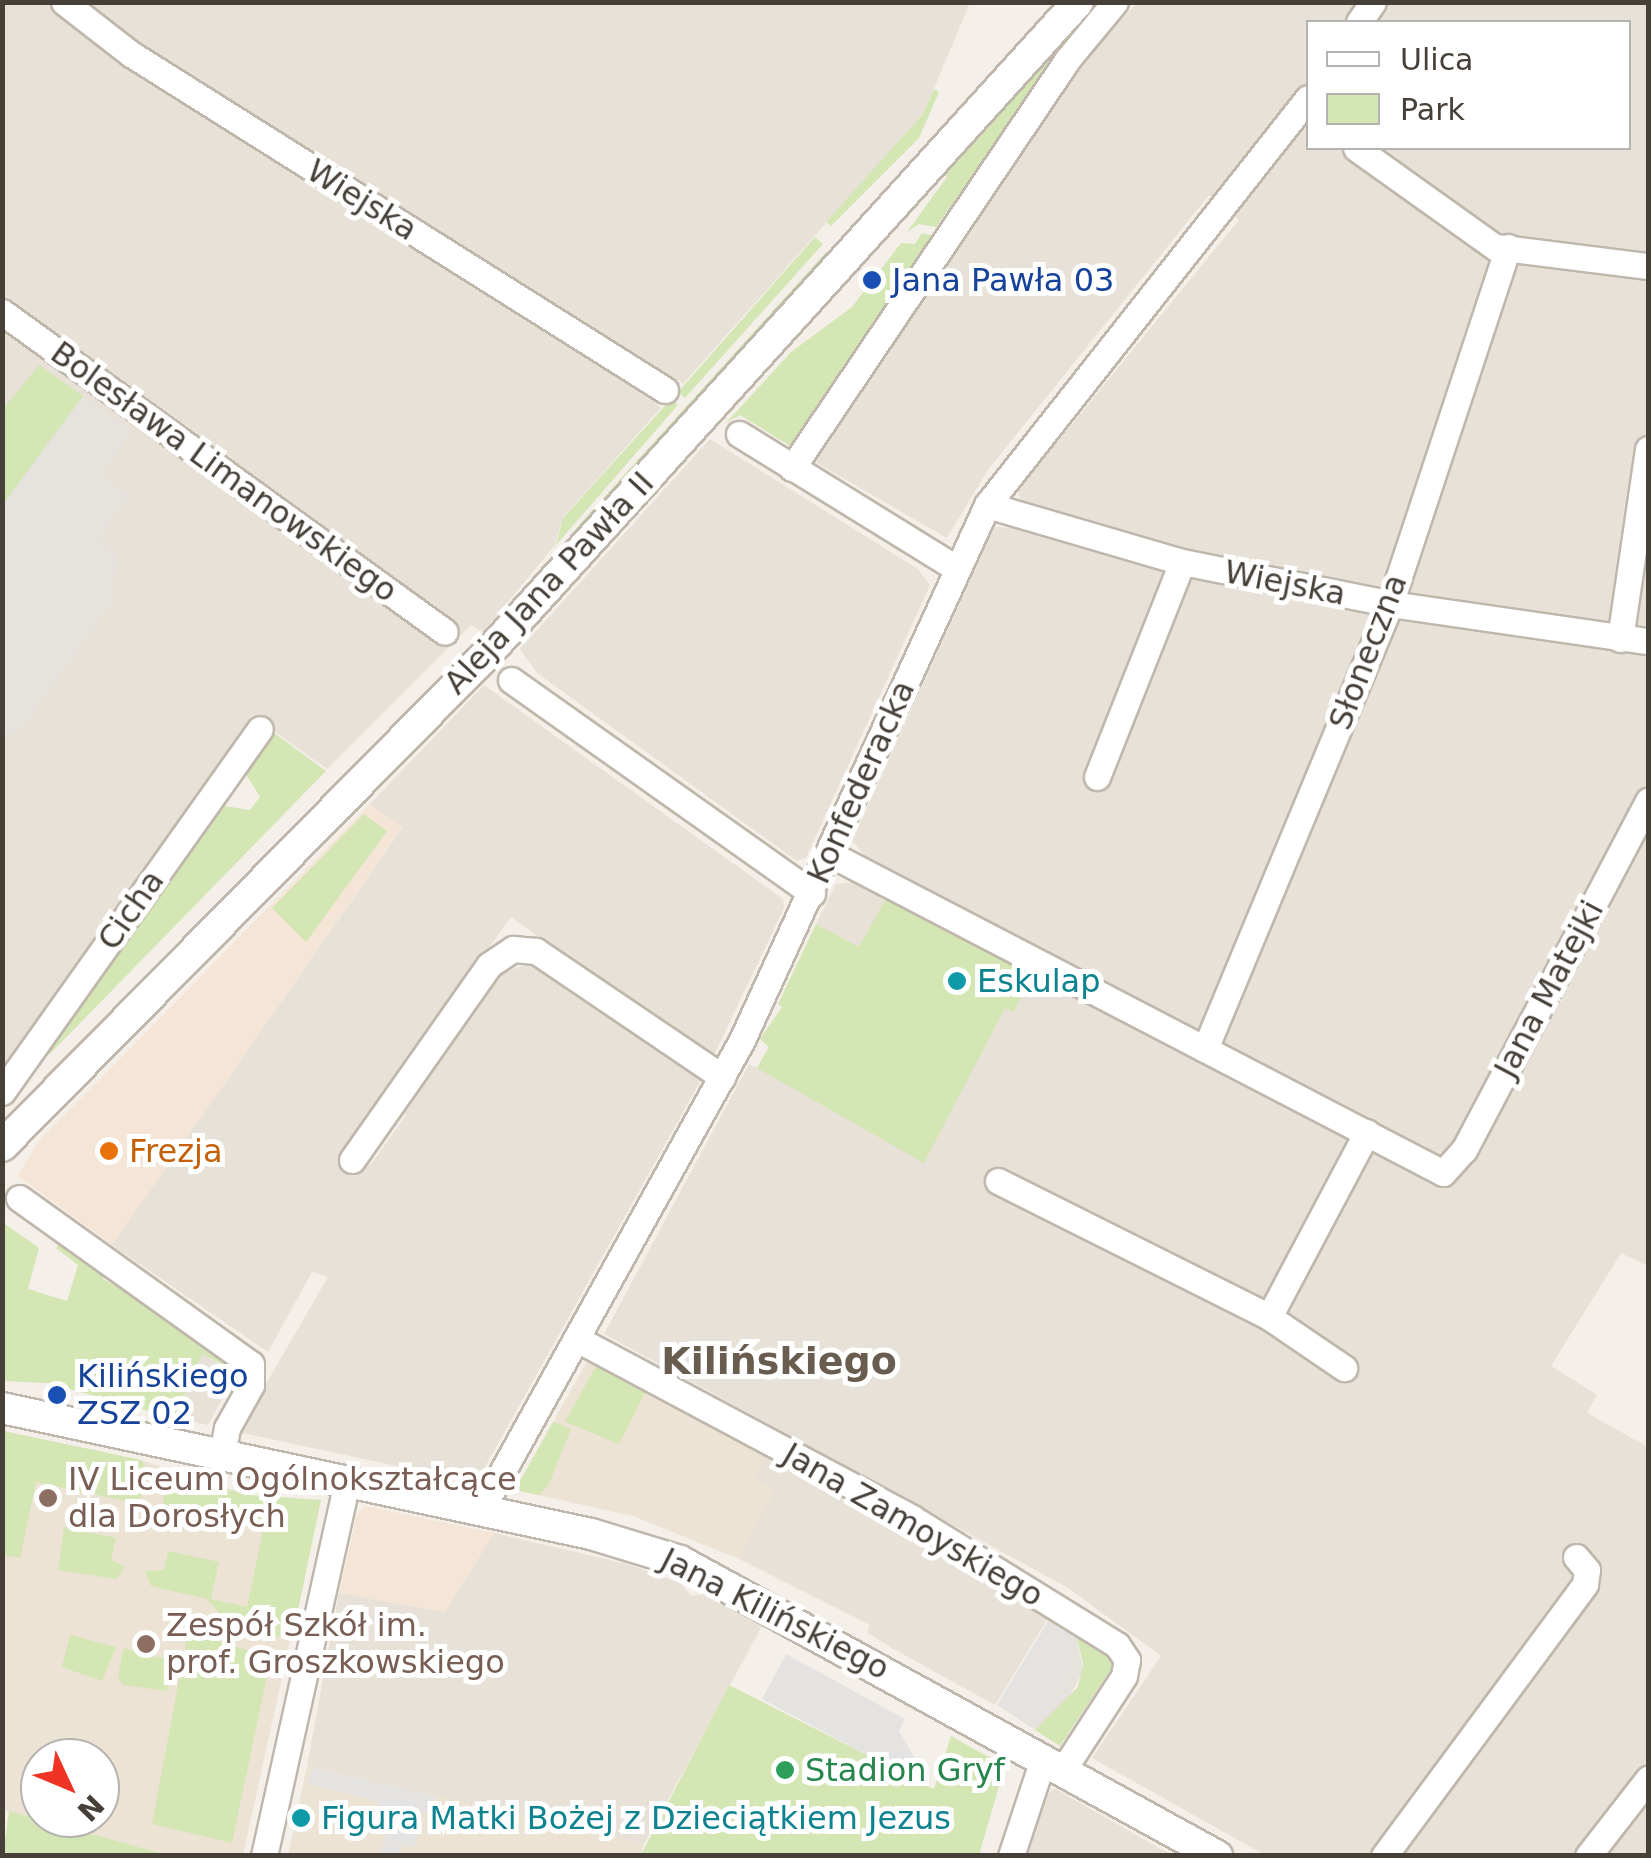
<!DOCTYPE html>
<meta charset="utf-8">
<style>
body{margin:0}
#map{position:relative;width:1651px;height:1858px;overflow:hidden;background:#f4f0e9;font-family:"DejaVu Sans",sans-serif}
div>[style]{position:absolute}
.residential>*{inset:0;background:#e7e1d8}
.commercial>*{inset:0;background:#f4e5d6}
.industrial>*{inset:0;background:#e6e2de}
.education>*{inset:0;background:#ece3d4}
.green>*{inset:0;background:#d3e6b4}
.parking>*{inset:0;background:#e5e3e1}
.roads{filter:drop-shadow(2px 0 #bfb7ac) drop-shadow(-2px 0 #bfb7ac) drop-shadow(0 2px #bfb7ac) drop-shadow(0 -2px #bfb7ac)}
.minor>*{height:25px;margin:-12.5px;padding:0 12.5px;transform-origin:12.5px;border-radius:12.5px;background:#fff}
.tertiary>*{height:30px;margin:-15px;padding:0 15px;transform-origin:15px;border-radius:15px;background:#fff}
.dots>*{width:28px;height:28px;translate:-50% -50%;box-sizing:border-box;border:5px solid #fff;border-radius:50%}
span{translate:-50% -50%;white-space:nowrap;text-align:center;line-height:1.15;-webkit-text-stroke:10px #fff;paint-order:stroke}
.street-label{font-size:32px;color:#474038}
.transit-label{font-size:32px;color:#164399}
.left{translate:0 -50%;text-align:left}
.culture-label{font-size:32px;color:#0d838f}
.food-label{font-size:32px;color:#c56008}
.education-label{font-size:32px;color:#785e54}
.leisure-label{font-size:32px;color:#27864d}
.quarter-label{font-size:38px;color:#695d50;font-weight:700}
.frame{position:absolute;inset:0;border:5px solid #474038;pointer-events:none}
.legend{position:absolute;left:1306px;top:20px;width:325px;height:130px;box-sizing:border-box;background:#fff;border:2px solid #b5b3af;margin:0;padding:12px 18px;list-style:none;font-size:30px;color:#474038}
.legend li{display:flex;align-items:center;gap:20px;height:50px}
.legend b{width:50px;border:2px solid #b5b3af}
.north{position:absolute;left:20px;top:1738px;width:100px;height:100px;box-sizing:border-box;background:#fff;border:2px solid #b5b3af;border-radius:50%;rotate:134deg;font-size:28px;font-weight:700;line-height:40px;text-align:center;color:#474038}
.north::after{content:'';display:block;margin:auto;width:35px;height:45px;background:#ef3425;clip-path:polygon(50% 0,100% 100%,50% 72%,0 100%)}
</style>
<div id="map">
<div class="residential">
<i style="clip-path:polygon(3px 3px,970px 3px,923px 114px,683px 384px,674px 377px,654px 402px,661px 408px,563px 517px,555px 545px,483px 632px,471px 625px,327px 769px,252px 715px,3px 1072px)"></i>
<i style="clip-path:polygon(evenodd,1137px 3px,1648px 3px,1648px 1266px,1621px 1253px,1551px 1366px,1597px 1395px,1587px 1413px,1648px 1447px,1648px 1855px,1265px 1855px,1092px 1758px,1161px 1656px,1068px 1588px,604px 1334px,749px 1064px,757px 1068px,831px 933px,816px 924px,836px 884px,857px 882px,868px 859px,852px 841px,994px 527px,1014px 528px,1021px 504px,1018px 490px,1239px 220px,1209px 195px,987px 471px,947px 538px,808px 458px,1107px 22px,1114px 28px,1137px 3px,1308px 22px,1628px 22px,1628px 148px,1308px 148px,1308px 22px)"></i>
<i style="clip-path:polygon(710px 439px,918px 569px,930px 585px,806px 858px,797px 861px,537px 673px,520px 649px)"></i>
<i style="clip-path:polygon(484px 685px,783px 899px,784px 908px,712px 1059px,511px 917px,341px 1151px,362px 1167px,371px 1164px,406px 1115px,396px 1107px,492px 978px,531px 962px,701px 1080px,476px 1483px,238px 1432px,328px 1277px,312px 1272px,268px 1352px,112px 1245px,402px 828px,370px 804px)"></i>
<i style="clip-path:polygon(202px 1353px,235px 1375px,208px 1425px,174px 1418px)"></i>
<i style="clip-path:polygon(767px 1454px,928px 1543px,1047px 1620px,995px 1705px,890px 1647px,867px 1632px,870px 1625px,739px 1559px,774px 1491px,754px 1480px)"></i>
<i style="clip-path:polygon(494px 1533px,627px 1564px,681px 1583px,691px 1596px,706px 1594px,762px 1626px,644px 1844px,307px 1766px,339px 1593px,445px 1612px)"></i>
<i style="clip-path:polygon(1054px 1788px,1159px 1848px,1173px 1855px,1028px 1855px,1044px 1799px)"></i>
</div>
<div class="commercial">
<i style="clip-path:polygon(370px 804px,402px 827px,112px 1245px,18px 1176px,38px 1142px)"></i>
<i style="clip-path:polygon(365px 1506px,494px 1533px,445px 1612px,339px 1593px,357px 1515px)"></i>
</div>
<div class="industrial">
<i style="clip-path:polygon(83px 396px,132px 431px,101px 475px,129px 495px,99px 538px,119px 559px,110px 594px,114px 599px,19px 732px,3px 734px,3px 501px)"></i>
<i style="clip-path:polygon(1050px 1618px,1076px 1633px,1083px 1671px,1067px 1701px,1035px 1730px,997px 1705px)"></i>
</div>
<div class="education">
<i style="clip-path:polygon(589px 1358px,767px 1454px,754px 1480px,775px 1491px,739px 1559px,633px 1516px,515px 1490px)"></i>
<i style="clip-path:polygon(evenodd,3px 1431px,141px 1460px,247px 1495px,321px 1500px,243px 1855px,167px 1855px,3px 1810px,3px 1431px,40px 1758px,100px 1758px,100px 1818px,40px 1818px,40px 1758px)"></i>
<i style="clip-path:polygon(307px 1766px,395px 1786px,644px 1844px,641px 1856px,288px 1856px)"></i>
</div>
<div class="green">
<i style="clip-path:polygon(1094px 3px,1105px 3px,968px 192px,960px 193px,936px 227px,919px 224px,907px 232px,947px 177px,941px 171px)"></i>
<i style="clip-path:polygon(934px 89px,939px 92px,919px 138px,831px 226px,826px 222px,923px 114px)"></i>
<i style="clip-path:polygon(922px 233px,934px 236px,795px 449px,740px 415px,726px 423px,791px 352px,852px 307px,901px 243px,915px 244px)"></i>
<i style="clip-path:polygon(815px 237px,823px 244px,685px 398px,678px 392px)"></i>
<i style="clip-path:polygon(827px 251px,823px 266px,562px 551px,577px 527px)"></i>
<i style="clip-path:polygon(39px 365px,83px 396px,4px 503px,3px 409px)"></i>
<i style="clip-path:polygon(671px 399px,678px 405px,556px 545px,563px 518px)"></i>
<i style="clip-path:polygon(466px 656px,28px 1100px,45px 1076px)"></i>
<i style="clip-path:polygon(270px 730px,326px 771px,50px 1054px,45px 1049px,218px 805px,250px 810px,260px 797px,244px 771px)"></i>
<i style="clip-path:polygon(364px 814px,387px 831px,306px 942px,272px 908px)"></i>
<i style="clip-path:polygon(886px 898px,1033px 976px,1013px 1012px,1005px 1008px,924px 1163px,757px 1068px,769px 1047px,760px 1039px,782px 1007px,778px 1004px,816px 924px,859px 947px)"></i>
<i style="clip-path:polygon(2px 1222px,39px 1248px,28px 1289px,67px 1301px,78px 1265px,56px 1248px,61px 1241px,104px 1272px,103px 1279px,141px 1299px,236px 1365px,233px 1370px,202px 1354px,174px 1418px,48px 1383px,3px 1381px)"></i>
<i style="clip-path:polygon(596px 1366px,646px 1391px,619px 1444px,565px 1422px)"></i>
<i style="clip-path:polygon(553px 1422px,571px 1429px,549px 1484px,539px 1495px,515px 1490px)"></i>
<i style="clip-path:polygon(3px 1431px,141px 1460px,147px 1468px,140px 1504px,36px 1482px,20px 1558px,3px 1555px)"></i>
<i style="clip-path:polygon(169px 1471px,247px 1495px,321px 1500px,292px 1639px,228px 1624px,207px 1599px,151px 1586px,145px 1571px,164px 1570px,168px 1551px,219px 1562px,211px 1599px,247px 1607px,263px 1531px,162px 1508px)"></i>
<i style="clip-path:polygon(64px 1527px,116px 1538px,111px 1560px,125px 1567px,116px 1579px,58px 1570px)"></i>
<i style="clip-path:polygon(188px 1632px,271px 1657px,232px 1843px,152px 1824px)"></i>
<i style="clip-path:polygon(1076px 1633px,1115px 1663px,1060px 1746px,1035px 1730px,1078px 1687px,1083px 1664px)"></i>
<i style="clip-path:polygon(70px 1635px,116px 1647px,102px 1681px,62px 1667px)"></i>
<i style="clip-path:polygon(124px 1648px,172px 1661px,167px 1691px,123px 1685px,118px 1676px)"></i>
<i style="clip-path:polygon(729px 1685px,934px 1789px,951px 1736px,1005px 1766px,979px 1855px,641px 1855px)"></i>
<i style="clip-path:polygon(9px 1811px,124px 1843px,167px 1855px,3px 1855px)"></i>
</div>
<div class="parking">
<i style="clip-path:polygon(1049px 1621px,1071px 1633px,1070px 1657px,1047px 1712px,1026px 1723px,998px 1705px)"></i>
<i style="clip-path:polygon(786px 1654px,905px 1719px,899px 1731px,918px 1764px,910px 1778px,762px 1699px)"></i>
<i style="clip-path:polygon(312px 1768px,435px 1796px,431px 1813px,422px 1813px,415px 1847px,402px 1845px,399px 1855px,381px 1855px,387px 1824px,373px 1821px,378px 1801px,307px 1784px)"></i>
</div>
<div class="roads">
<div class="minor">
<i style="left:64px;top:2px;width:85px;rotate:37.8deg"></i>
<i style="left:131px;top:54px;width:631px;rotate:32.18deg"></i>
<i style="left:1359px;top:22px;width:24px;rotate:-55deg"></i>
<i style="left:1356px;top:148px;width:171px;rotate:35.5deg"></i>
<i style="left:1495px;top:247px;width:154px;rotate:7.1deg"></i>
<i style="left:2px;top:312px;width:546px;rotate:35.84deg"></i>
<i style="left:739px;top:434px;width:255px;rotate:31.7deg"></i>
<i style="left:792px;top:468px;width:492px;rotate:-56deg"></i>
<i style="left:1067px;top:60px;width:75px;rotate:-50.4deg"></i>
<i style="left:987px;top:505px;width:203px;rotate:16.3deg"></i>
<i style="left:1182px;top:562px;width:219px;rotate:11.3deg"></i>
<i style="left:1397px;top:605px;width:254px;rotate:8.2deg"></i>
<i style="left:1620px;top:639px;width:192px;rotate:-81.6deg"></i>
<i style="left:511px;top:680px;width:369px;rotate:35.3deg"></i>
<i style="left:1097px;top:777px;width:231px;rotate:-68.4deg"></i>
<i style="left:830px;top:854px;width:691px;rotate:27.49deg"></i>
<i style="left:1443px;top:1173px;width:31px;rotate:-48deg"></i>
<i style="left:1464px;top:1150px;width:395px;rotate:-62.2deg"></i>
<i style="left:1205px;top:1049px;width:482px;rotate:-67.4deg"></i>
<i style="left:1390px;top:604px;width:376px;rotate:-71.7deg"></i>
<i style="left:2px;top:1092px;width:445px;rotate:-54.6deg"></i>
<i style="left:352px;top:1160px;width:238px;rotate:-54.9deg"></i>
<i style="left:489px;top:965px;width:29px;rotate:-34deg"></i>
<i style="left:513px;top:949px;width:23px;rotate:5deg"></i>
<i style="left:536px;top:951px;width:225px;rotate:34.1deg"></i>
<i style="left:998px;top:1181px;width:303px;rotate:26.6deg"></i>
<i style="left:1269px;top:1317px;width:91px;rotate:34.2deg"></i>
<i style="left:19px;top:1198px;width:285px;rotate:35.6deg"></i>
<i style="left:251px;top:1364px;width:21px;rotate:90deg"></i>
<i style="left:251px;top:1385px;width:49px;rotate:119.2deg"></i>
<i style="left:227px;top:1428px;width:26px;rotate:101deg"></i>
<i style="left:1269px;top:1317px;width:209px;rotate:-62.1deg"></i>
<i style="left:577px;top:1339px;width:380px;rotate:28.1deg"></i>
<i style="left:912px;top:1518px;width:241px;rotate:31.8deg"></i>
<i style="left:1117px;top:1645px;width:18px;rotate:56deg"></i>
<i style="left:1127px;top:1660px;width:16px;rotate:101deg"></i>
<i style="left:1124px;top:1676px;width:112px;rotate:123deg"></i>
<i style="left:481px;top:1510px;width:538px;rotate:-60.96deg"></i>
<i style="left:742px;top:1040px;width:588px;rotate:-65.39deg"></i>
<i style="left:987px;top:505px;width:518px;rotate:-51.74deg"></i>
<i style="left:264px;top:1856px;width:384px;rotate:-77.5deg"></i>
<i style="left:1011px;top:1856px;width:102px;rotate:-71.7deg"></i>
<i style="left:1384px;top:1856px;width:338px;rotate:-53.5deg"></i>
<i style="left:1585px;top:1584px;width:14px;rotate:-82deg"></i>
<i style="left:1587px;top:1570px;width:17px;rotate:-130deg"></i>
<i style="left:1588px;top:1856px;width:98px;rotate:-52.1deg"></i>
</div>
<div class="tertiary">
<i style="left:2px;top:1146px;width:694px;rotate:-45.41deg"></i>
<i style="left:489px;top:652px;width:877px;rotate:-47.82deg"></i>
<i style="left:2px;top:1408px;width:602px;rotate:12.07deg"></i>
<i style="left:591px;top:1534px;width:93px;rotate:16.9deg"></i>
<i style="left:680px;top:1561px;width:613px;rotate:28.78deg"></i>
</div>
</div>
<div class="dots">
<i style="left:872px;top:280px;background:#1a4fb4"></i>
<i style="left:957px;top:981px;background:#0f9aa8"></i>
<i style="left:109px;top:1151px;background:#e8710a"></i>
<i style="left:57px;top:1395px;background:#1a4fb4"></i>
<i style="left:48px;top:1498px;background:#8d6e63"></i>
<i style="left:146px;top:1644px;background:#8d6e63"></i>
<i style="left:785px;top:1770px;background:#2e9e5b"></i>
<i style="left:301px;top:1818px;background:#0f9aa8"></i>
</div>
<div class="street-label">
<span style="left:362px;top:200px;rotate:32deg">Wiejska</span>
<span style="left:224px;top:472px;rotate:36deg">Bolesława Limanowskiego</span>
<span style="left:549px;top:583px;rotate:-47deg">Aleja Jana Pawła II</span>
<span style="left:1285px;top:583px;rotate:11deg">Wiejska</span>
<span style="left:1368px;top:652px;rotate:-69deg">Słoneczna</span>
<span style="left:861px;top:782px;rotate:-66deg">Konfederacka</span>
<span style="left:131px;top:910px;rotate:-55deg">Cicha</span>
<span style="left:1549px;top:989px;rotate:-62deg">Jana Matejki</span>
<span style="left:913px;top:1525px;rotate:30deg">Jana Zamoyskiego</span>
<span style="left:775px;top:1614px;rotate:27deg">Jana Kilińskiego</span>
</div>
<div class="transit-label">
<span class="left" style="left:892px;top:280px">Jana Pawła 03</span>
<span class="left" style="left:77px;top:1395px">Kilińskiego<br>ZSZ 02</span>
</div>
<div class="culture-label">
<span class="left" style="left:977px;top:981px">Eskulap</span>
<span class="left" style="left:321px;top:1818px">Figura Matki Bożej z Dzieciątkiem Jezus</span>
</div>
<div class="food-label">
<span class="left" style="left:129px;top:1151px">Frezja</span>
</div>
<div class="education-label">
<span class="left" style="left:68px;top:1498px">IV Liceum Ogólnokształcące<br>dla Dorosłych</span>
<span class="left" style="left:166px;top:1644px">Zespół Szkół im.<br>prof. Groszkowskiego</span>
</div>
<div class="leisure-label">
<span class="left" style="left:805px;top:1770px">Stadion Gryf</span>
</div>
<div class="quarter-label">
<span style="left:779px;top:1362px">Kilińskiego</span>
</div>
<div class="frame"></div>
<ul class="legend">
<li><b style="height:12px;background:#fff"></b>Ulica</li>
<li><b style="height:28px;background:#d3e6b4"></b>Park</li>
</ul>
<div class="north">N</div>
</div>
